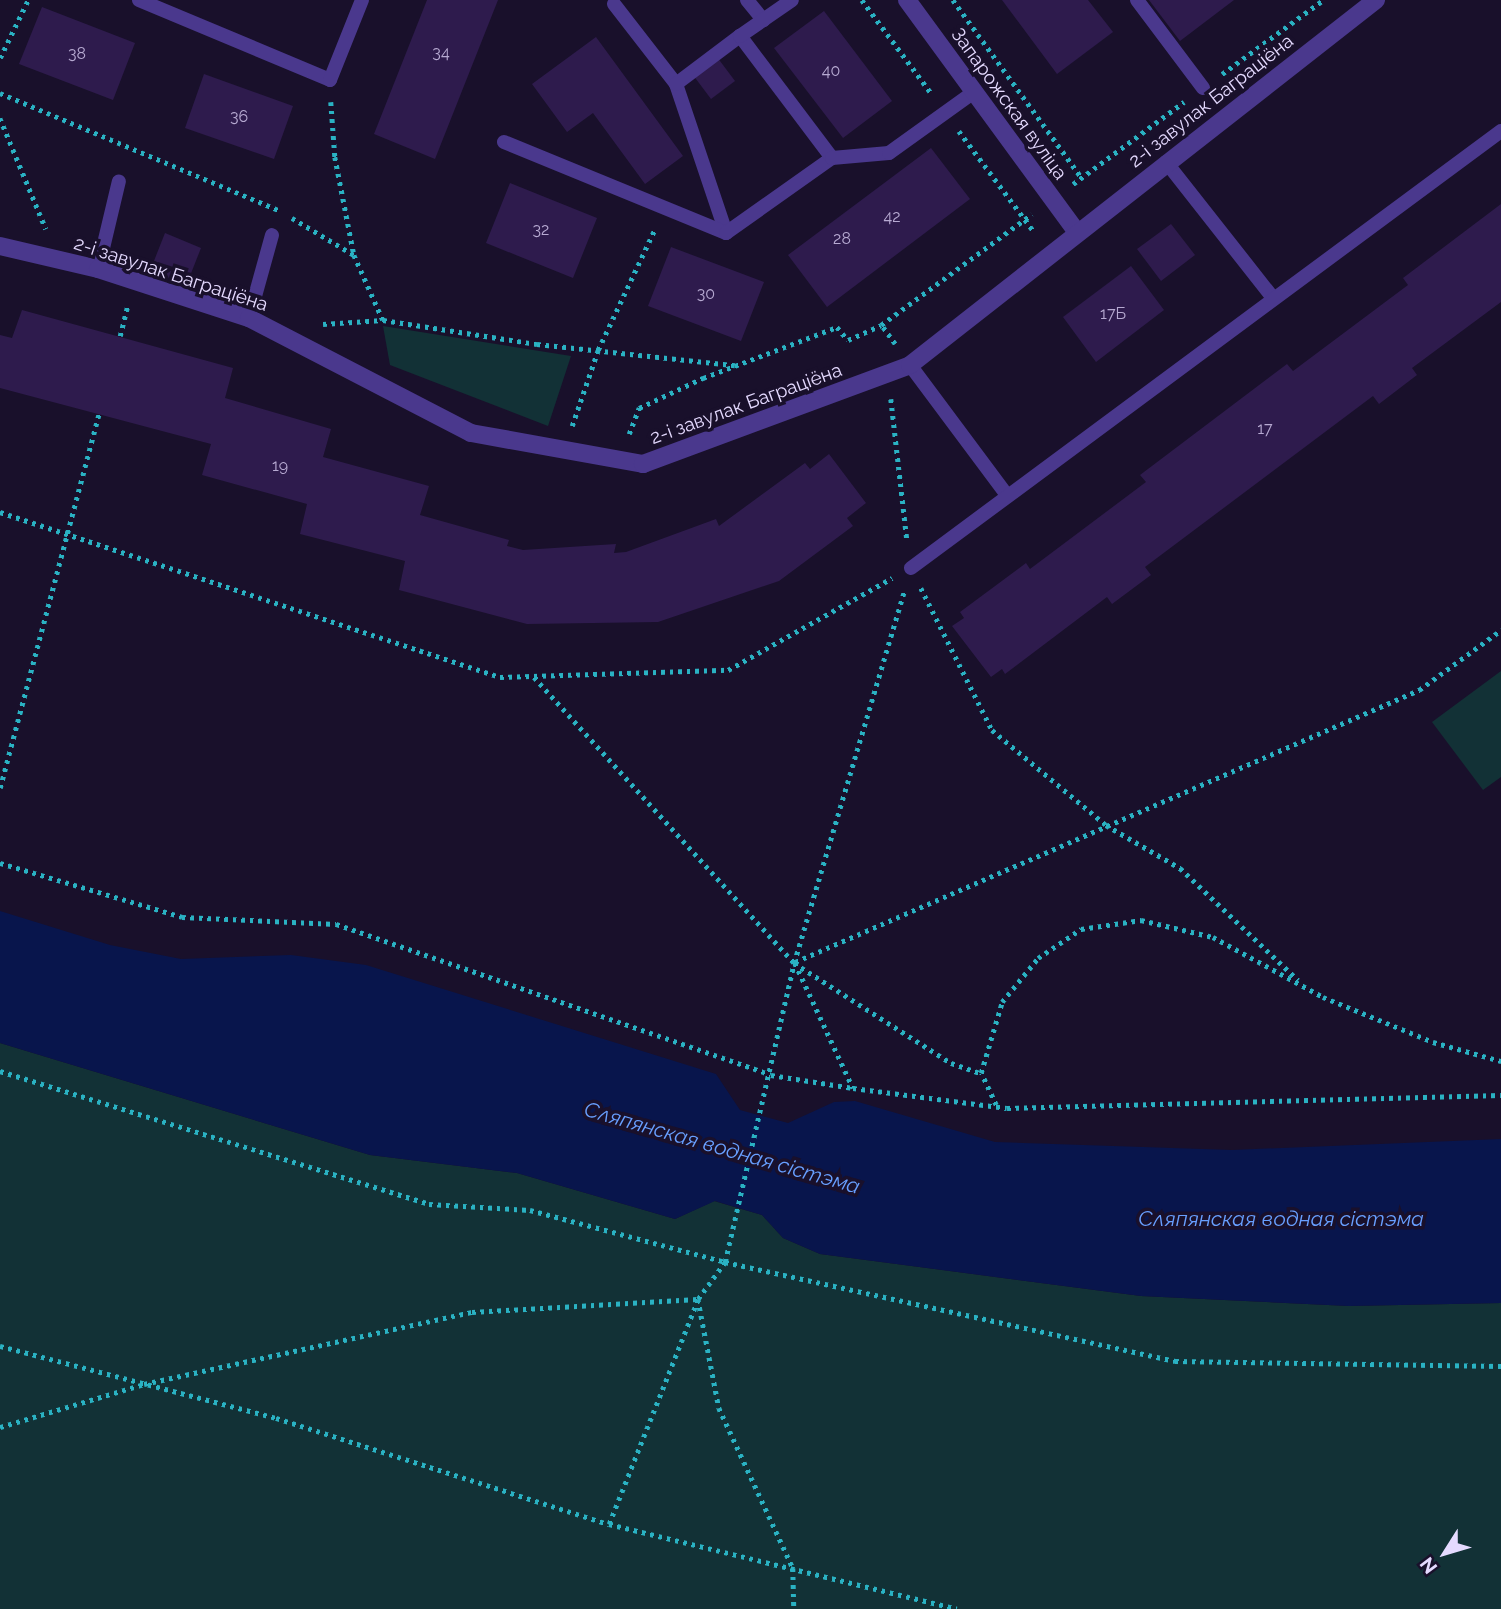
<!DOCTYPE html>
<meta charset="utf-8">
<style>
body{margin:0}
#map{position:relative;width:1501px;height:1609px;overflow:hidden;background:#19102b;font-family:Raleway,sans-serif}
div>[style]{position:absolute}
.green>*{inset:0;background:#123136}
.water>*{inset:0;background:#08154c}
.building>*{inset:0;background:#2e1b4d}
.path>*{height:4.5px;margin-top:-2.25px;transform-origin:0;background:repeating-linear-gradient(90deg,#2ab2c3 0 3.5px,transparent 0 8.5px)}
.service>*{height:14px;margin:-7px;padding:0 7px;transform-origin:7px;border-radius:7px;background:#4a388d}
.minor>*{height:18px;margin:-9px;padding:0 9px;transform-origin:9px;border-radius:9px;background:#4a388d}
span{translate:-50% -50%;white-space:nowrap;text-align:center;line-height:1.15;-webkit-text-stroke:7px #19102b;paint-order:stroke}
.number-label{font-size:16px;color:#b7aad2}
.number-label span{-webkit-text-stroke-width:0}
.street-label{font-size:19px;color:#e5daff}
.water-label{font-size:21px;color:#689fff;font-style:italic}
.north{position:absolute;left:1410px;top:1518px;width:70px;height:70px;-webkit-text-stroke:5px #19102b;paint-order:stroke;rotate:233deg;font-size:19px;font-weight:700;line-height:28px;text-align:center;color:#e5daff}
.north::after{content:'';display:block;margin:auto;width:24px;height:32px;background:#e5daff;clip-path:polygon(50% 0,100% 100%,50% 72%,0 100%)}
</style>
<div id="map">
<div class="green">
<i style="clip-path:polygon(383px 326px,571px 356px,548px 426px,390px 365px)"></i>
<i style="clip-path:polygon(1501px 671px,1501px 777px,1483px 790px,1432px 722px)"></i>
<i style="clip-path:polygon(0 1043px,370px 1155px,517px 1173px,675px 1219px,714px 1201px,762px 1215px,783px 1238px,820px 1254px,1141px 1296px,1349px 1306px,1501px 1303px,1501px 1609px,0 1609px)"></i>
</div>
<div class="water">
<i style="clip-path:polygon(0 911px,110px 945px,181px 959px,291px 955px,366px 965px,716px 1074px,740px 1110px,788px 1123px,834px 1102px,855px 1101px,995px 1142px,1232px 1150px,1501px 1139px,1501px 1303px,1349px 1306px,1141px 1296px,820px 1254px,783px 1238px,762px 1215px,715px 1201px,675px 1219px,517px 1173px,370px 1155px,0 1043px)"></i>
</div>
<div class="building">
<i style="clip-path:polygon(427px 0,498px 0,435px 159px,374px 134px)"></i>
<i style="clip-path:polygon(1002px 0,1088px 0,1113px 32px,1057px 74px)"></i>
<i style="clip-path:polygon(1149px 0,1234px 0,1180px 41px)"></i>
<i style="clip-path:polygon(42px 7px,135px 43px,113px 100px,19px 64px)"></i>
<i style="clip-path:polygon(824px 11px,892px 101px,843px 138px,774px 48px)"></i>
<i style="clip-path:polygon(596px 37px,683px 156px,645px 184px,593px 113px,567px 132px,532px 84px)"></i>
<i style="clip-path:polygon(717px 57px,735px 81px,711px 99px,693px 75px)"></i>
<i style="clip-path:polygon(204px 74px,293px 106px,274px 159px,185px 128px)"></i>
<i style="clip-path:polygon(931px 148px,970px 199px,827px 307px,788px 255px)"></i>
<i style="clip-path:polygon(510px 183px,597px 218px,573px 278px,486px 243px)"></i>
<i style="clip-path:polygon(1501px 204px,1501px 302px,1412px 368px,1417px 375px,1379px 404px,1373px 396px,1145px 567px,1151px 575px,1112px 604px,1107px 597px,1005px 674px,1002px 669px,991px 677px,952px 626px,964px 618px,960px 612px,1026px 563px,1030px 569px,1146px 482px,1140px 475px,1287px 364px,1293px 371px,1408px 285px,1403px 278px)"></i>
<i style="clip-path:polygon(1171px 224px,1195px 255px,1161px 281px,1137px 249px)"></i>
<i style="clip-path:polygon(165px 233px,201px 248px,186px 286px,150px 271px)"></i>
<i style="clip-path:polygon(671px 247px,764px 282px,741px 341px,648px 306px)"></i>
<i style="clip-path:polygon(1131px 266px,1164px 310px,1096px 362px,1063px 317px)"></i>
<i style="clip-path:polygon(22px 310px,233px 368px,225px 398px,331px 429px,323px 457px,429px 486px,420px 515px,509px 540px,507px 546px,523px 550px,616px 544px,614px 553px,626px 552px,716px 519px,719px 526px,805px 463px,810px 469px,829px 454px,866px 503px,847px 518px,853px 526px,779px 581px,658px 622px,527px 624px,399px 590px,405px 561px,300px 534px,307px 504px,202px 475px,211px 444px,0 388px,0 335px,12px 338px)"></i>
</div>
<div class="path">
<i style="left:862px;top:0;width:116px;rotate:53.4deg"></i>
<i style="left:953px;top:0;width:218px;rotate:54.1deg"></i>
<i style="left:0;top:58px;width:64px;rotate:-64.2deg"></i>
<i style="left:1222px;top:74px;width:125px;rotate:-36.2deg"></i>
<i style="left:0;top:93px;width:302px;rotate:22.8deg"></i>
<i style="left:331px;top:102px;width:55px;rotate:85.8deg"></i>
<i style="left:335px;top:157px;width:100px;rotate:79deg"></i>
<i style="left:354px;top:255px;width:71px;rotate:66deg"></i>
<i style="left:0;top:118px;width:120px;rotate:67.5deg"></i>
<i style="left:959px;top:131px;width:127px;rotate:53.3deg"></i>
<i style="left:1073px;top:184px;width:138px;rotate:-36.5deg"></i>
<i style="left:292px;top:218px;width:72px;rotate:30.8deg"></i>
<i style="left:323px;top:324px;width:60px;rotate:-3.8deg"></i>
<i style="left:383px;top:320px;width:156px;rotate:8.9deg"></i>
<i style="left:537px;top:344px;width:199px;rotate:6.1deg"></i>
<i style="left:120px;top:336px;width:30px;rotate:-76deg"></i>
<i style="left:895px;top:344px;width:24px;rotate:-126deg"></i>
<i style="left:881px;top:325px;width:187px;rotate:-36.3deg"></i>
<i style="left:891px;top:399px;width:141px;rotate:83.5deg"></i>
<i style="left:572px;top:426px;width:80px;rotate:-71.1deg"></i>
<i style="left:598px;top:350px;width:132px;rotate:-64.8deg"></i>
<i style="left:629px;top:434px;width:28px;rotate:-69deg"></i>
<i style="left:639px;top:408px;width:71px;rotate:-25.1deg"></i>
<i style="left:703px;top:378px;width:143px;rotate:-20.8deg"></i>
<i style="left:837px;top:327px;width:17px;rotate:50deg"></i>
<i style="left:848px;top:340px;width:36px;rotate:-24deg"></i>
<i style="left:0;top:512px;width:527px;rotate:18.26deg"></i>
<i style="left:500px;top:677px;width:228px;rotate:-1.8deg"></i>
<i style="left:728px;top:670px;width:188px;rotate:-29.3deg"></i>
<i style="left:921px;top:588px;width:159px;rotate:63.4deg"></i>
<i style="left:992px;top:730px;width:148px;rotate:39.8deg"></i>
<i style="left:1106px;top:825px;width:86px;rotate:30.2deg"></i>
<i style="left:1180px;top:868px;width:163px;rotate:43.5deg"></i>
<i style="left:534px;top:677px;width:387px;rotate:47.7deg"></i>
<i style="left:794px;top:963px;width:186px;rotate:32.5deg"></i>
<i style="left:951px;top:1063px;width:31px;rotate:19deg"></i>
<i style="left:0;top:788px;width:387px;rotate:-75.2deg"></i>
<i style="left:0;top:863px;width:190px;rotate:16.5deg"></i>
<i style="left:182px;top:917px;width:154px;rotate:2.6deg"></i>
<i style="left:336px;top:924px;width:460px;rotate:19.1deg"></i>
<i style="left:771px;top:1075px;width:83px;rotate:9deg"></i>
<i style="left:853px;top:1088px;width:155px;rotate:7.4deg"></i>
<i style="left:1007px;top:1108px;width:494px;rotate:-1.5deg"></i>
<i style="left:795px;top:962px;width:681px;rotate:-23.55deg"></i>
<i style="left:1419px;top:690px;width:102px;rotate:-36.2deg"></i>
<i style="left:795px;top:963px;width:138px;rotate:65.1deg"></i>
<i style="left:0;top:1071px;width:449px;rotate:17.2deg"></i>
<i style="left:429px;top:1204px;width:101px;rotate:3.4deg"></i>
<i style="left:530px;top:1210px;width:202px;rotate:14.9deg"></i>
<i style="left:725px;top:1262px;width:461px;rotate:12.4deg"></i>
<i style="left:1175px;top:1361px;width:326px;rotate:0.9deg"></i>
<i style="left:996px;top:1105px;width:35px;rotate:-115deg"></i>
<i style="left:981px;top:1073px;width:74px;rotate:-73.5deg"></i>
<i style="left:1002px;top:1002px;width:57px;rotate:-50.7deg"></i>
<i style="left:1038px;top:958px;width:52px;rotate:-34deg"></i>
<i style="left:1081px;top:929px;width:61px;rotate:-8.5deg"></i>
<i style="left:1141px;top:920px;width:74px;rotate:13.3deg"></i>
<i style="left:1213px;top:937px;width:125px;rotate:28.6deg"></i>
<i style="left:1323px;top:997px;width:119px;rotate:22.2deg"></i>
<i style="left:1433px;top:1042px;width:71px;rotate:15.6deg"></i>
<i style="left:0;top:1346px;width:285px;rotate:14.6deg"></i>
<i style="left:276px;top:1418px;width:349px;rotate:17.7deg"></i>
<i style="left:609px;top:1524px;width:358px;rotate:13.7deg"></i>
<i style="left:0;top:1427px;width:150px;rotate:-16.6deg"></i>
<i style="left:144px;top:1384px;width:336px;rotate:-12.4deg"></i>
<i style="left:472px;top:1312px;width:226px;rotate:-3.3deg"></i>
<i style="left:698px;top:1299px;width:111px;rotate:79.1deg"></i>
<i style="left:719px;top:1408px;width:176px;rotate:65.2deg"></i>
<i style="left:793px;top:1568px;width:41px;rotate:88.6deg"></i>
<i style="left:609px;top:1524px;width:242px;rotate:-68.4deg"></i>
<i style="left:698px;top:1299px;width:46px;rotate:-53.9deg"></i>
<i style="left:725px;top:1262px;width:307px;rotate:-77deg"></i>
<i style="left:794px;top:963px;width:390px;rotate:-73.5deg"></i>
</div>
<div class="service">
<i style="left:139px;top:0;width:207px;rotate:22.7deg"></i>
<i style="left:330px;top:80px;width:86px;rotate:-68.2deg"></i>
<i style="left:747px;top:0;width:26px;rotate:51deg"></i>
<i style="left:1137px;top:0;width:110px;rotate:53.1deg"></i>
<i style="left:614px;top:4px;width:101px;rotate:52.2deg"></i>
<i style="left:676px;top:84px;width:157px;rotate:71.4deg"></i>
<i style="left:676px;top:84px;width:80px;rotate:-36.9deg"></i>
<i style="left:504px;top:142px;width:240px;rotate:22.3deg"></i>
<i style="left:726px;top:233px;width:130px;rotate:-35.3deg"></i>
<i style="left:832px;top:158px;width:153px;rotate:-127deg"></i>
<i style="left:740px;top:36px;width:63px;rotate:-34.7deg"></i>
<i style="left:832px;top:158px;width:57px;rotate:-5deg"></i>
<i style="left:889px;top:153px;width:105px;rotate:-35.7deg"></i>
<i style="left:1166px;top:162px;width:173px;rotate:51.8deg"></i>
<i style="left:98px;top:269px;width:90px;rotate:-76.6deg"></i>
<i style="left:249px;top:318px;width:86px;rotate:-74.5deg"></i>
<i style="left:910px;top:365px;width:161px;rotate:53.3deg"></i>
<i style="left:911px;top:568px;width:734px;rotate:-36.53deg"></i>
</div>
<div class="minor">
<i style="left:907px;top:0;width:288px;rotate:53.8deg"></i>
<i style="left:0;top:246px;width:101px;rotate:13.2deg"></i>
<i style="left:98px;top:269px;width:159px;rotate:18deg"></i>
<i style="left:249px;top:318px;width:250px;rotate:27.4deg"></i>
<i style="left:471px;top:433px;width:175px;rotate:10.2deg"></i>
<i style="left:643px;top:464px;width:285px;rotate:-20.3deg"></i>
<i style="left:910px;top:365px;width:592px;rotate:-38.07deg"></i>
</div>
<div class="number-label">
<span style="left:441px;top:53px">34</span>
<span style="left:77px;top:54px">38</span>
<span style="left:831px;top:71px">40</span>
<span style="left:239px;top:117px">36</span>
<span style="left:892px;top:217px">42</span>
<span style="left:541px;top:230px">32</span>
<span style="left:842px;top:239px">28</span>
<span style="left:706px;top:294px">30</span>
<span style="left:1113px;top:314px">17Б</span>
<span style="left:1265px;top:429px">17</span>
<span style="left:280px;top:466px">19</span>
</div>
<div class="street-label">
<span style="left:1211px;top:101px;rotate:-38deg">2-і завулак Баграціёна</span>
<span style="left:1009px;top:104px;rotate:54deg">Запарожская вуліца</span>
<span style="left:171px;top:274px;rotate:18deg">2-і завулак Баграціёна</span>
<span style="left:746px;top:404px;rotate:-20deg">2-і завулак Баграціёна</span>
</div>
<div class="water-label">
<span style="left:722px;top:1148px;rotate:16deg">Сляпянская водная сістэма</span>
<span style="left:1281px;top:1219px">Сляпянская водная сістэма</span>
</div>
<div class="north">N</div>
</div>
